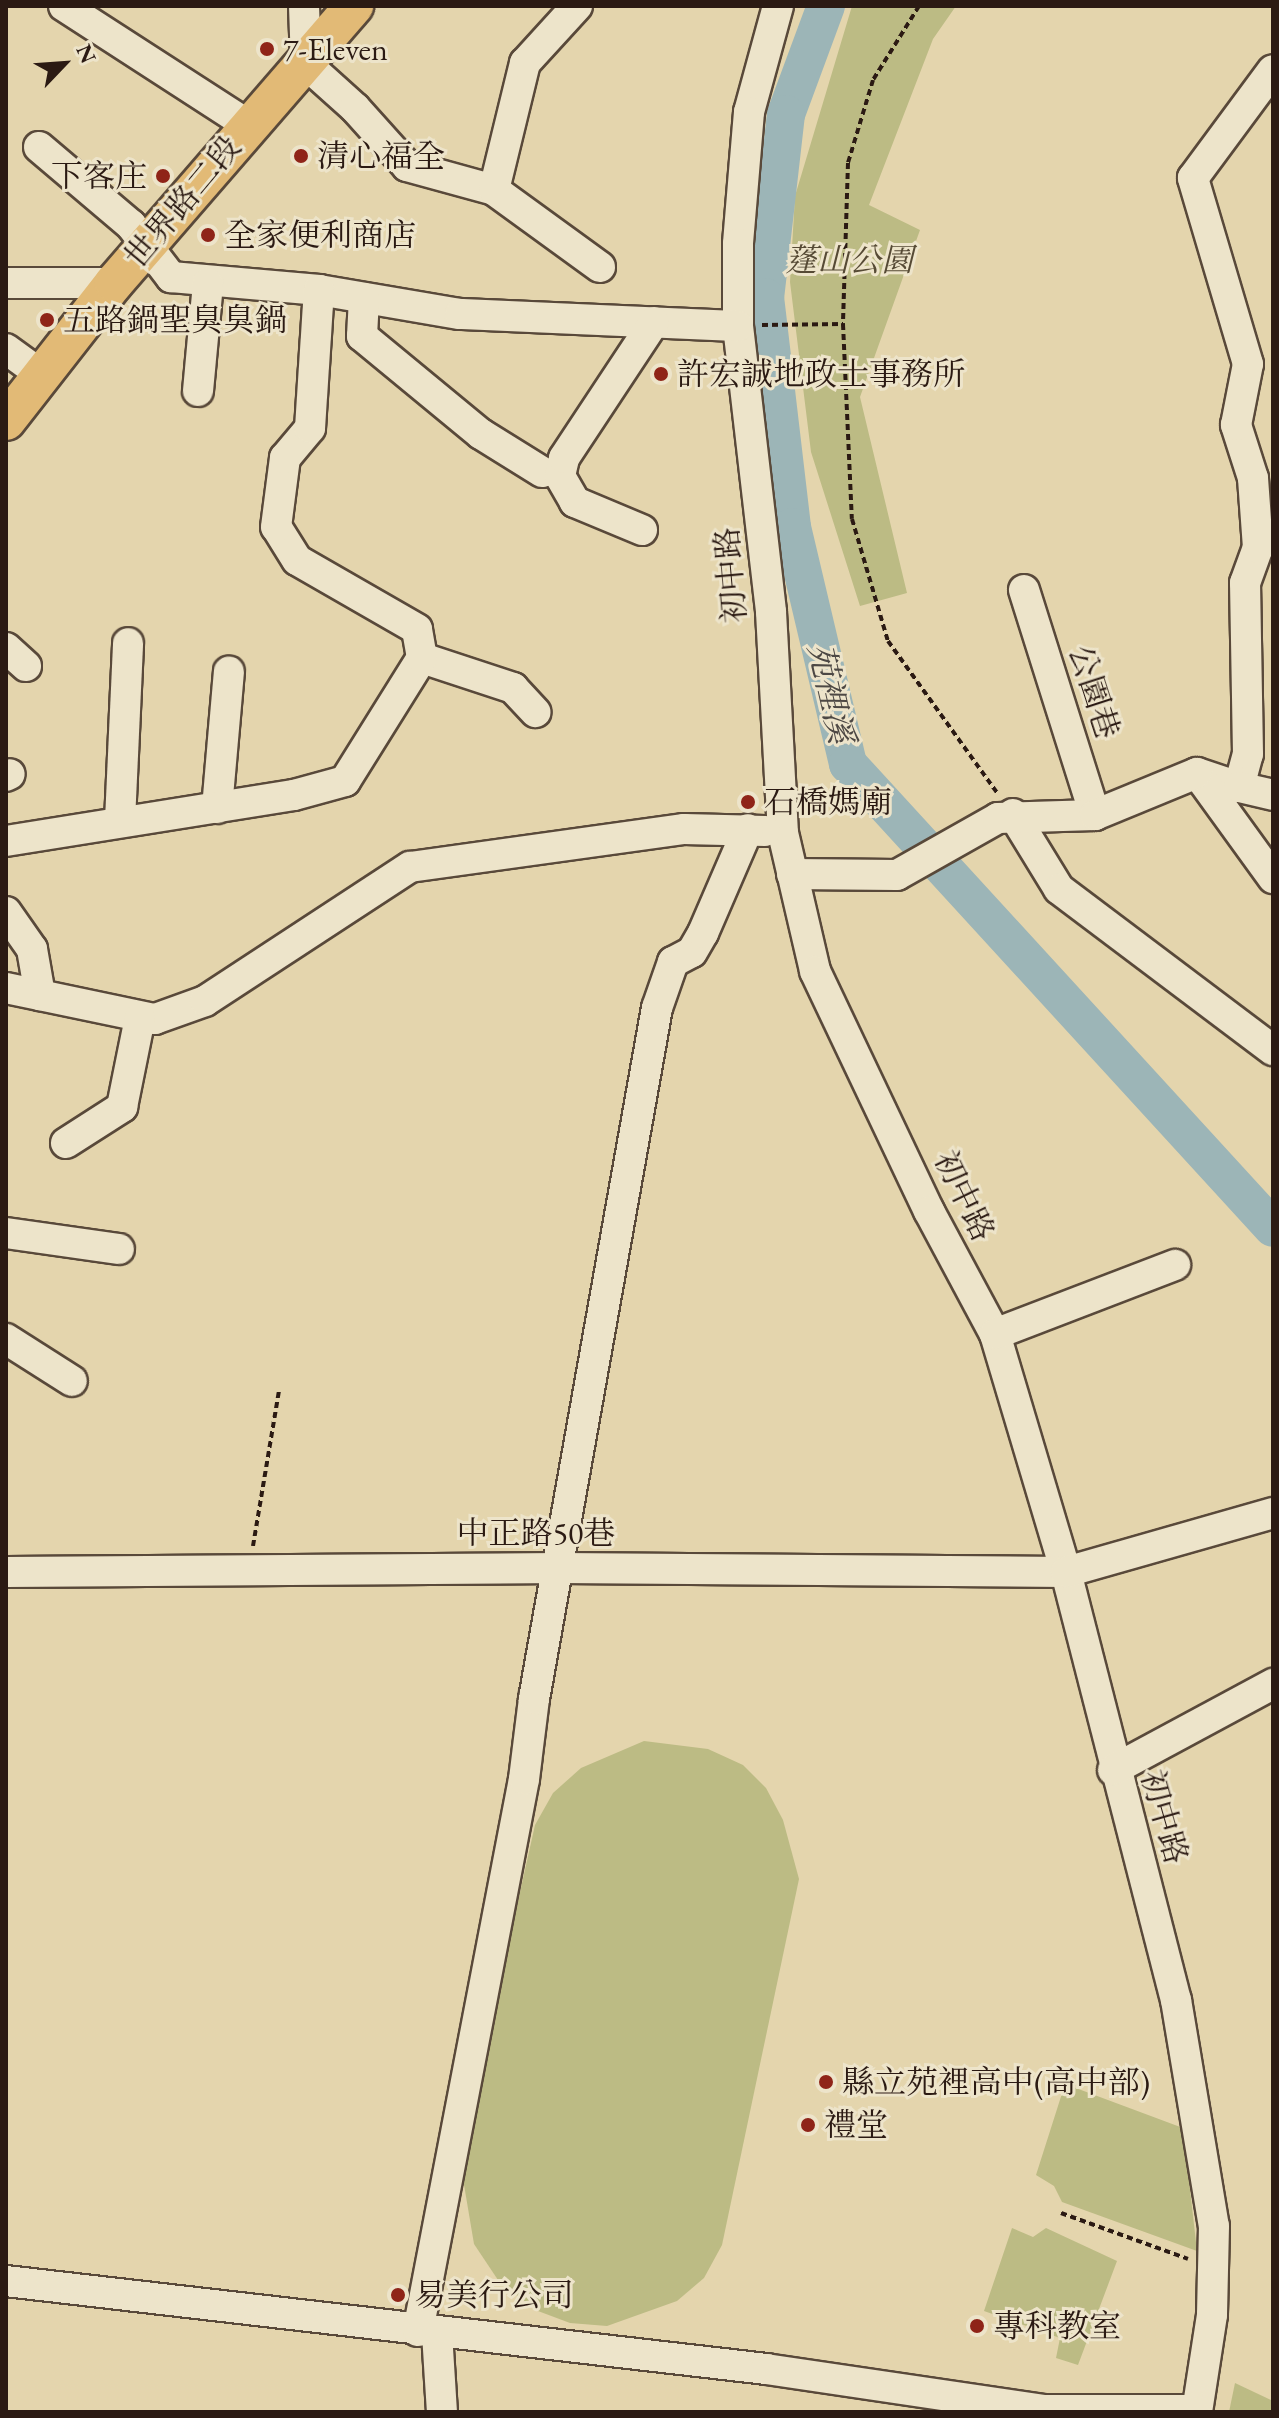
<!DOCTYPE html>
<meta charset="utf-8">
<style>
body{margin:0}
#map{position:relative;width:1279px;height:2418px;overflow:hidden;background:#e4d5ad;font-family:"EB Garamond","Noto Serif TC",serif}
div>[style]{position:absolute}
.green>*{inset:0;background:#bcbb84}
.river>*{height:38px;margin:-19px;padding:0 19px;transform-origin:19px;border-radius:19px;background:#9cb5b7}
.path>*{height:4px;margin-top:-2px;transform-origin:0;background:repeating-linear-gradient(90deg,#2b1a13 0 6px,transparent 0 10px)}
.roads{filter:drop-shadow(2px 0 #59493a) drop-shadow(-2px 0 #59493a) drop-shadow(0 2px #59493a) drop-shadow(0 -2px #59493a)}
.minor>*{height:30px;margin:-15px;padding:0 15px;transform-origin:15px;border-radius:15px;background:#ede4ca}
.major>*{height:38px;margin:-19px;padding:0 19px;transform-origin:19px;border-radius:19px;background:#e2ba76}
.dots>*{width:22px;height:22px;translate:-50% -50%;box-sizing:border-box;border:4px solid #ede4ca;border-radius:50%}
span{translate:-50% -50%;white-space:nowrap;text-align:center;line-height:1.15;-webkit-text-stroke:6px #ede4ca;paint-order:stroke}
.poi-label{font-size:32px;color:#2b1a13}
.left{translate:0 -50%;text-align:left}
.right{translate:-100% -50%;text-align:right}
.street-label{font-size:32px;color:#2b1a13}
.park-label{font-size:32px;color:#564a35;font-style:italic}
.water-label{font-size:34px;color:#4d4844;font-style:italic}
.frame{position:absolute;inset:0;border:8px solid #2b1a13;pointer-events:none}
.north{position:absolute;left:24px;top:24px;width:80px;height:80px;-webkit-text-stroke:6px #ede4ca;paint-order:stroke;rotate:65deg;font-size:22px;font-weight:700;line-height:32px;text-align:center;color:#2b1a13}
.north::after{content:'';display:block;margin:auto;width:28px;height:36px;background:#2b1a13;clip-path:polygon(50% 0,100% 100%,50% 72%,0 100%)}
</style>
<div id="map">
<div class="green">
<i style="clip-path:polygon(852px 6px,956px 6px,933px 39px,869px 205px,920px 230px,860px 397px,907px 593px,860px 606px,811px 452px,790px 282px,795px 196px)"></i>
<i style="clip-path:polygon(644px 1741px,708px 1749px,743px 1765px,766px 1788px,783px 1820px,799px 1879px,722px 2245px,704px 2278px,677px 2301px,607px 2326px,570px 2323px,538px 2311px,500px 2283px,474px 2244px,460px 2161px,535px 1825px,553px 1793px,581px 1768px)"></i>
<i style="clip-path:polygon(1065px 2084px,1183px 2128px,1197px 2251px,1062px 2202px,1054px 2186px,1036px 2175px)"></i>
<i style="clip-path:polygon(1012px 2228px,1033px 2237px,1046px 2228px,1117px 2261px,1078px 2365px,1056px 2358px,1060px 2338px,984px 2311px)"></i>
<i style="clip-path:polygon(1235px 2383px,1273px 2401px,1273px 2412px,1229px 2412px)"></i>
</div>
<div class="river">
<i style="left:826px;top:6px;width:115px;rotate:110.3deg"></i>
<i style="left:786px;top:114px;width:184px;rotate:96.5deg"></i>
<i style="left:765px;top:297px;width:232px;rotate:83.3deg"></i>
<i style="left:792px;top:527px;width:244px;rotate:76.7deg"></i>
<i style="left:848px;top:764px;width:629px;rotate:47.51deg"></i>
</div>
<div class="path">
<i style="left:919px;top:6px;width:87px;rotate:121.9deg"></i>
<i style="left:873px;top:80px;width:87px;rotate:106.8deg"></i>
<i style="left:848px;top:163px;width:161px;rotate:91.8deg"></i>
<i style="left:843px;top:324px;width:195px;rotate:87.4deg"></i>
<i style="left:852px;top:519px;width:127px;rotate:73.6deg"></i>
<i style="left:888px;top:641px;width:188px;rotate:54.3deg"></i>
<i style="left:762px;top:325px;width:81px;rotate:-0.7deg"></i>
<i style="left:253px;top:1546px;width:157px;rotate:-80.5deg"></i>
<i style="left:1061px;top:2213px;width:135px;rotate:19.9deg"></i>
</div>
<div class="roads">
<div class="minor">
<i style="left:64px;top:6px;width:219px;rotate:32.9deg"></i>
<i style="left:304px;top:6px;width:58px;rotate:88deg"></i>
<i style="left:306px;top:64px;width:66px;rotate:41.9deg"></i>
<i style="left:355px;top:108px;width:78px;rotate:48.1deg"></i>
<i style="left:407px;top:166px;width:90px;rotate:15.4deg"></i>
<i style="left:494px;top:190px;width:131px;rotate:36deg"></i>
<i style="left:778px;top:6px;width:110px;rotate:105.3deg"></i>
<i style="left:749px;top:112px;width:132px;rotate:94.8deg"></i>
<i style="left:738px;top:244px;width:82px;rotate:90deg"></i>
<i style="left:738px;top:326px;width:288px;rotate:83.4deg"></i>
<i style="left:771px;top:612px;width:221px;rotate:86.9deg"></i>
<i style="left:783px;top:833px;width:142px;rotate:76.9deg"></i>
<i style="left:815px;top:971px;width:266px;rotate:64.6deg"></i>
<i style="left:929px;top:1211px;width:140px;rotate:61.8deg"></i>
<i style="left:995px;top:1334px;width:248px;rotate:73.4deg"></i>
<i style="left:1066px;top:1572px;width:442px;rotate:75.6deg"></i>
<i style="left:1176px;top:2000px;width:229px;rotate:80.5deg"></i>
<i style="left:1214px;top:2226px;width:89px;rotate:91.3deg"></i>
<i style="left:1212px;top:2315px;width:98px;rotate:98.8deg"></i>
<i style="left:39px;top:147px;width:121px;rotate:40.3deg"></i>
<i style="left:131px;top:225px;width:66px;rotate:52.4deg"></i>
<i style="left:171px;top:277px;width:149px;rotate:5deg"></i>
<i style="left:319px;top:290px;width:143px;rotate:9.7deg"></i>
<i style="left:460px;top:314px;width:278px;rotate:2.5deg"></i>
<i style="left:494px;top:190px;width:131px;rotate:-76.3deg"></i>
<i style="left:525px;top:63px;width:77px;rotate:-47.6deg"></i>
<i style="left:6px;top:283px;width:108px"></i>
<i style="left:364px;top:298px;width:38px;rotate:93deg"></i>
<i style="left:362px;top:336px;width:154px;rotate:39.5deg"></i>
<i style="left:481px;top:434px;width:72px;rotate:31.9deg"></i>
<i style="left:6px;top:349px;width:46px;rotate:36.1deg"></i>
<i style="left:198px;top:391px;width:108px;rotate:-84.7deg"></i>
<i style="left:642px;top:530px;width:73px;rotate:-157.3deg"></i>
<i style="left:575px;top:502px;width:30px;rotate:-120deg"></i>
<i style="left:560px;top:476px;width:18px;rotate:-77deg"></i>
<i style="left:564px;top:458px;width:163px;rotate:-56.5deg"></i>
<i style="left:1024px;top:590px;width:236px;rotate:72.5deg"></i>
<i style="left:6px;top:648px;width:27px;rotate:42deg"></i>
<i style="left:422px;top:658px;width:96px;rotate:18.2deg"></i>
<i style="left:513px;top:688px;width:33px;rotate:47deg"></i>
<i style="left:1197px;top:773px;width:44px;rotate:18.4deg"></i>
<i style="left:1239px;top:787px;width:34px;rotate:-75deg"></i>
<i style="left:1248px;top:754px;width:171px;rotate:-91deg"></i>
<i style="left:1245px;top:583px;width:37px;rotate:-70deg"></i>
<i style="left:1258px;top:548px;width:70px;rotate:-94.1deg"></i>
<i style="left:1253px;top:478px;width:56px;rotate:-107.8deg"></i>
<i style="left:1236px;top:425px;width:62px;rotate:-78.9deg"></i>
<i style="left:1248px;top:364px;width:194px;rotate:-106.5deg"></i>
<i style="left:1193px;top:178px;width:134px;rotate:-53.5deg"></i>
<i style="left:1197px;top:773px;width:130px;rotate:54.1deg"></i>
<i style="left:6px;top:776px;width:4px;rotate:-27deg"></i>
<i style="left:1239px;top:787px;width:35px;rotate:13deg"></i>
<i style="left:217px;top:808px;width:137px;rotate:-85deg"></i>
<i style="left:1013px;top:814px;width:88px;rotate:58.5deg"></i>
<i style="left:1059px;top:889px;width:268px;rotate:37deg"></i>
<i style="left:120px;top:821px;width:178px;rotate:-87.4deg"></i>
<i style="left:6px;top:841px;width:292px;rotate:-9.1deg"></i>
<i style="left:294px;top:795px;width:53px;rotate:-15.4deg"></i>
<i style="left:345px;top:781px;width:145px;rotate:-58deg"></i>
<i style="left:422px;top:658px;width:29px;rotate:-100deg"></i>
<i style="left:417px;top:629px;width:138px;rotate:-150.1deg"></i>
<i style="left:297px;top:560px;width:39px;rotate:-122deg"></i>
<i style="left:276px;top:527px;width:70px;rotate:-82.6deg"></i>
<i style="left:285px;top:458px;width:39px;rotate:-50deg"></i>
<i style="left:310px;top:428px;width:138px;rotate:-86.3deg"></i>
<i style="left:792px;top:874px;width:105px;rotate:0.5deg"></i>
<i style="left:897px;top:875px;width:116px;rotate:-29.4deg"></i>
<i style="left:998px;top:818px;width:97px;rotate:-1.8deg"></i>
<i style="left:1095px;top:815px;width:110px;rotate:-22.4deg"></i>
<i style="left:6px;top:912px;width:45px;rotate:54.9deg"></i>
<i style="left:32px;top:949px;width:47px;rotate:80.1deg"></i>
<i style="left:6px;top:988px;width:152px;rotate:11.8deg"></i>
<i style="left:155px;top:1019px;width:53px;rotate:-19.8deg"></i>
<i style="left:205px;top:1001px;width:245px;rotate:-33.2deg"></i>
<i style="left:410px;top:867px;width:277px;rotate:-7.9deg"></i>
<i style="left:684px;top:829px;width:81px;rotate:1.4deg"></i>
<i style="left:66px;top:1143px;width:67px;rotate:-32.7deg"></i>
<i style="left:122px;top:1107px;width:91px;rotate:-78.6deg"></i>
<i style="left:6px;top:1233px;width:114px;rotate:8.1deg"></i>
<i style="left:995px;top:1334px;width:193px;rotate:-21deg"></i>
<i style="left:6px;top:1339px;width:78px;rotate:32.5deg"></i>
<i style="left:6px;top:1572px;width:554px;rotate:-0.41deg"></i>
<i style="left:560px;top:1568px;width:506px;rotate:0.45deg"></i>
<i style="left:1066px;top:1572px;width:215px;rotate:-15.9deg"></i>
<i style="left:1113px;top:1770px;width:182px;rotate:-28.3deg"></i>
<i style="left:6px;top:2281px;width:765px;rotate:6.6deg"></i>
<i style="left:766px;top:2369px;width:280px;rotate:8.4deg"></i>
<i style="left:1043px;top:2410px;width:154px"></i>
<i style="left:418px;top:2331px;width:562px;rotate:-79.13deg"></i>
<i style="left:524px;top:1779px;width:81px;rotate:-82.9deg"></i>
<i style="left:534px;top:1699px;width:702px;rotate:-79.91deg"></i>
<i style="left:657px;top:1008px;width:49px;rotate:-70.8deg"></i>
<i style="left:673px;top:962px;width:21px;rotate:-28deg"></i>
<i style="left:692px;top:952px;width:22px;rotate:-60deg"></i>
<i style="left:703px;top:933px;width:113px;rotate:-66.6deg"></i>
<i style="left:437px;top:2333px;width:79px;rotate:86.4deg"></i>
</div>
<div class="major">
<i style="left:6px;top:421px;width:175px;rotate:-52deg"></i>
<i style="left:114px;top:283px;width:367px;rotate:-49.1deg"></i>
</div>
</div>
<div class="dots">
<i style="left:267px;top:49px;background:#8f2418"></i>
<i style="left:301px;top:156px;background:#8f2418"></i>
<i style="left:163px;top:176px;background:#8f2418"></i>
<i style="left:208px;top:235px;background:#8f2418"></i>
<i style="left:47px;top:320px;background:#8f2418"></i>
<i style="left:661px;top:374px;background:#8f2418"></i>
<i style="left:748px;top:802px;background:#8f2418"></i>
<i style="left:826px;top:2082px;background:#8f2418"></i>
<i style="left:808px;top:2125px;background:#8f2418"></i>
<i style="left:398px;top:2295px;background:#8f2418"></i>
<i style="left:977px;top:2326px;background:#8f2418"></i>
</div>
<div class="poi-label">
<span class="left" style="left:283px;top:49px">7-Eleven</span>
<span class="left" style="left:317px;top:156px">清心福全</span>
<span class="right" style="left:147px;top:176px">下客庄</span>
<span class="left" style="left:224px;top:235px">全家便利商店</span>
<span class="left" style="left:63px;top:320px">五路鍋聖臭臭鍋</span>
<span class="left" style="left:677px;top:374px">許宏誠地政士事務所</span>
<span class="left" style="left:764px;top:802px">石橋媽廟</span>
<span class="left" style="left:842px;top:2082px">縣立苑裡高中(高中部)</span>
<span class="left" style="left:824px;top:2125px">禮堂</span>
<span class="left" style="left:414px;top:2295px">易美行公司</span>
<span class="left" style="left:993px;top:2326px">專科教室</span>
</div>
<div class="street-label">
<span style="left:183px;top:202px;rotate:-50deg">世界路二段</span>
<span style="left:731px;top:575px;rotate:-95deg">初中路</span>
<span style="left:1094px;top:692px;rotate:72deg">公園巷</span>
<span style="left:964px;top:1196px;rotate:64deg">初中路</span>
<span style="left:536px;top:1533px">中正路50巷</span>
<span style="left:1164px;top:1817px;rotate:74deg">初中路</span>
</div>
<div class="park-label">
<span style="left:849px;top:260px">蓬山公園</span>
</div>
<div class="water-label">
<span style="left:831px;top:693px;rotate:77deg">苑裡溪</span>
</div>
<div class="frame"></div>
<div class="north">N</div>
</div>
